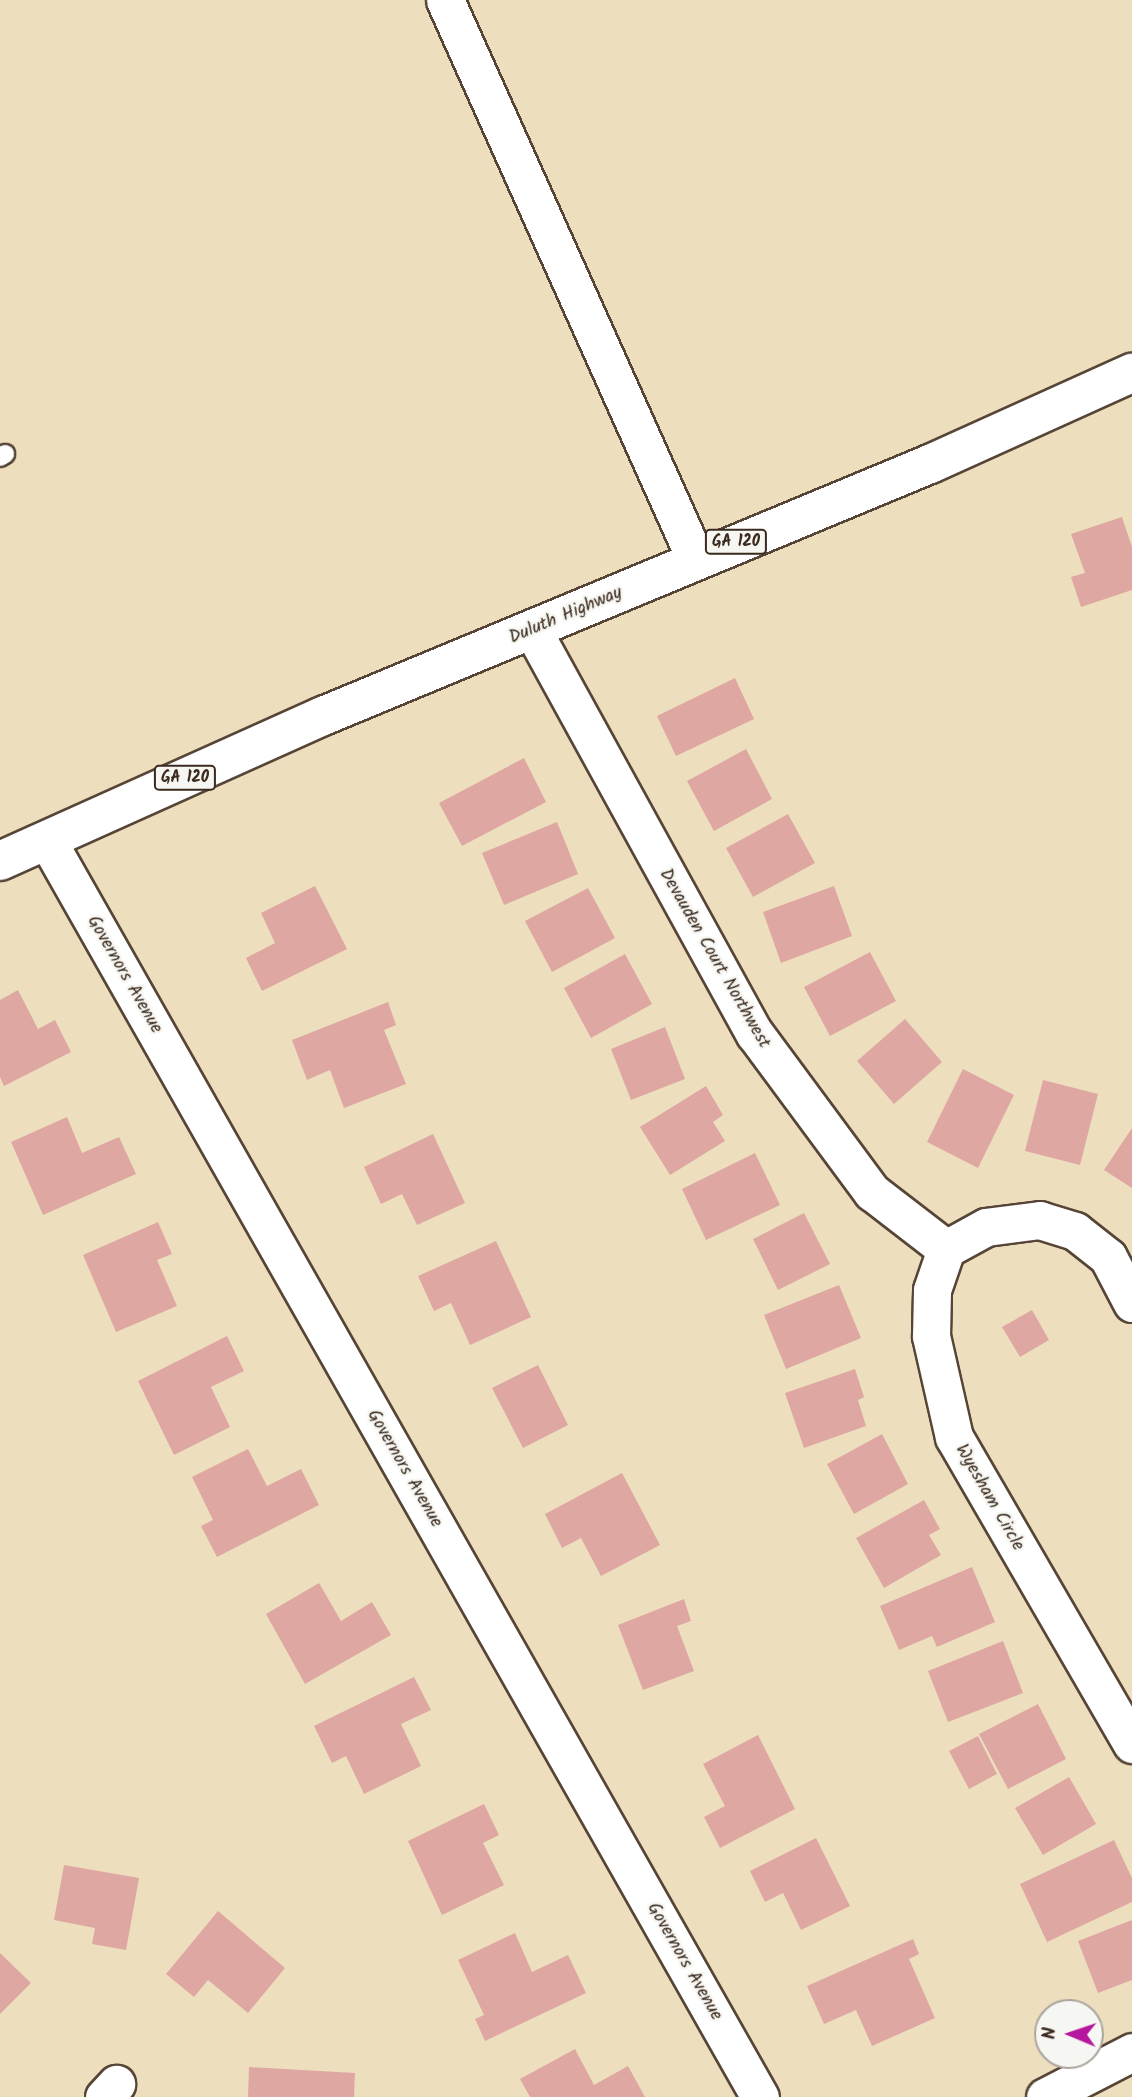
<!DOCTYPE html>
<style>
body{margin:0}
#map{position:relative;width:1132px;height:2097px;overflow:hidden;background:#eddfbe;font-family:Kalam,sans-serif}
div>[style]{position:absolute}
.building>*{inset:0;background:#dea7a2}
.roads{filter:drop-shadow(2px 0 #564536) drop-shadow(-2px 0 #564536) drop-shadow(0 2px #564536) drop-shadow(0 -2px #564536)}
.service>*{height:18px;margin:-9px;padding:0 9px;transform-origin:9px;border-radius:9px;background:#fff}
.minor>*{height:37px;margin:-18.5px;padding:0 18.5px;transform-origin:18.5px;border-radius:18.5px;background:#fff}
.primary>*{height:38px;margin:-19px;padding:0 19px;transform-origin:19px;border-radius:19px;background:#fff}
span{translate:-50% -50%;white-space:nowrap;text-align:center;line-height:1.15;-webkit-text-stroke:5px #f6f6f2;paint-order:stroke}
.shield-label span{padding:2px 5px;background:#f6f6f2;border:2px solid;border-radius:5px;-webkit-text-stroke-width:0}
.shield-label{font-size:16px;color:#3b2a1e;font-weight:700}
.street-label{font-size:18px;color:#3b2a1e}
.north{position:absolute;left:1034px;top:1999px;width:70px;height:70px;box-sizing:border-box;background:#f6f6f2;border:2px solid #aba49d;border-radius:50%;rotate:272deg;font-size:19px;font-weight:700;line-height:28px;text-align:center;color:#3b2a1e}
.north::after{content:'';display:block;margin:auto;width:24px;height:32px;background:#b5179e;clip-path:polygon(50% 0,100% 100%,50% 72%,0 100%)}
</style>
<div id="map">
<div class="building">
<i style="clip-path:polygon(1122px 517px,1132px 547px,1132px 590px,1081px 607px,1071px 577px,1085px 573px,1071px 534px)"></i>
<i style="clip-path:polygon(735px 678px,754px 719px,676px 756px,657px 716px)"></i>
<i style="clip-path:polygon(746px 749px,772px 799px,714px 831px,687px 781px)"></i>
<i style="clip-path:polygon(524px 758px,546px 802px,462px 846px,439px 803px)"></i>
<i style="clip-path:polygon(788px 814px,815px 863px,753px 897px,726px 848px)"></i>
<i style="clip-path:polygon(557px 822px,578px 874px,504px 905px,482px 853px)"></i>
<i style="clip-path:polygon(315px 886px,347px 949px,262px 991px,246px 958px,275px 943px,261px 913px)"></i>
<i style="clip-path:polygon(834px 886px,852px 936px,781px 963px,763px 912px)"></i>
<i style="clip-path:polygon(588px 888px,615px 938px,552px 972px,525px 921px)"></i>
<i style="clip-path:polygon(870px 952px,896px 1001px,830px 1036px,804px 987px)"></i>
<i style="clip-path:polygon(625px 954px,652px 1004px,591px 1038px,564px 988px)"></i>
<i style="clip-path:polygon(18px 990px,38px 1029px,55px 1020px,71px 1052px,4px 1086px,0 1077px,0 1000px)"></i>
<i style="clip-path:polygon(388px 1002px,396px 1025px,384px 1030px,406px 1084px,344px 1108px,330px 1070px,307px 1080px,292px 1040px)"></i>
<i style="clip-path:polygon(905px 1019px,942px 1062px,894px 1104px,857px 1061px)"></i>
<i style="clip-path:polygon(665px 1027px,685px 1079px,631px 1100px,611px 1049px)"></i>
<i style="clip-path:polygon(963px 1069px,1014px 1095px,978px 1168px,927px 1142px)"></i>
<i style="clip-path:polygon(1043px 1080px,1098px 1094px,1080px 1165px,1025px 1151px)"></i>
<i style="clip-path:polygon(706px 1086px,723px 1115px,713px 1122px,725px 1141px,670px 1175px,640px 1127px)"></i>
<i style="clip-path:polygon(67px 1117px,82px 1153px,119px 1137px,136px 1174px,43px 1215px,11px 1142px)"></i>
<i style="clip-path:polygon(1132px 1128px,1132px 1188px,1104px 1170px)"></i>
<i style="clip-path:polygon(433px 1134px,465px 1203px,417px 1225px,402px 1194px,381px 1204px,364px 1167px)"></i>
<i style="clip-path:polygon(755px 1153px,780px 1205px,706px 1240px,682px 1189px)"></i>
<i style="clip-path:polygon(804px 1213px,830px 1264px,778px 1290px,753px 1239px)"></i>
<i style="clip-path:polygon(158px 1222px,172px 1254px,157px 1260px,177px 1306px,116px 1332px,83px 1255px)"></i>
<i style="clip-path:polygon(496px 1241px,531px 1317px,470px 1345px,451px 1303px,434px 1311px,418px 1276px)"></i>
<i style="clip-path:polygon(839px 1285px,861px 1338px,786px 1369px,764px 1315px)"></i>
<i style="clip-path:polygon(1032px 1310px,1049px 1340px,1020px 1357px,1002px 1327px)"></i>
<i style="clip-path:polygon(227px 1336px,244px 1371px,211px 1387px,230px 1427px,174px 1455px,138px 1381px)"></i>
<i style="clip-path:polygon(538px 1365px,568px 1425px,523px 1448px,492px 1388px)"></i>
<i style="clip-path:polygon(855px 1369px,864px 1397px,858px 1400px,866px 1426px,804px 1448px,785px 1393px)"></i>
<i style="clip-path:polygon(882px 1434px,908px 1484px,854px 1514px,827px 1464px)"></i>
<i style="clip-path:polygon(248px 1449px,267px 1486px,301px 1469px,319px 1505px,217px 1557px,201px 1526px,213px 1520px,192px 1477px)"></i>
<i style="clip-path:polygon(622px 1473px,660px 1545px,601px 1576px,581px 1538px,562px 1548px,545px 1514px)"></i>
<i style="clip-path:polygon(924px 1500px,940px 1529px,929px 1535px,941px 1555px,884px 1588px,856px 1538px)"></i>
<i style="clip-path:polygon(972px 1567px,995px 1622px,937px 1647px,932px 1636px,899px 1650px,880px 1606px)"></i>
<i style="clip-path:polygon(319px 1583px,341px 1621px,372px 1602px,391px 1635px,305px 1684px,266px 1614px)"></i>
<i style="clip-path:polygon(684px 1599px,691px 1621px,677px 1626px,694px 1671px,643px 1690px,618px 1625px)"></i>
<i style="clip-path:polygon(1003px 1641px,1023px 1693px,948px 1722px,928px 1671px)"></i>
<i style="clip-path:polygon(414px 1677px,431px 1710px,401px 1724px,421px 1766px,364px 1794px,346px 1756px,332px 1763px,314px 1726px)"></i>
<i style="clip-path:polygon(1038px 1704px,1066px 1759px,1008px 1789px,979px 1734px)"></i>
<i style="clip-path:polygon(758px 1735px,795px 1809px,720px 1848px,704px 1817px,725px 1806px,703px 1764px)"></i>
<i style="clip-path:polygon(978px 1736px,997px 1774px,969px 1789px,949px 1751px)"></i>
<i style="clip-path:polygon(1069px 1777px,1096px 1824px,1043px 1855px,1015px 1808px)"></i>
<i style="clip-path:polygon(484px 1804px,499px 1835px,483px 1843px,504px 1885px,442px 1915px,408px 1841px)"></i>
<i style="clip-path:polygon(816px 1838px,850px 1906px,801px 1930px,783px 1893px,765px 1902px,750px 1871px)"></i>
<i style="clip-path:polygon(1114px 1840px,1132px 1878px,1132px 1902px,1047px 1942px,1020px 1884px)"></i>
<i style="clip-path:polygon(64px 1865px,139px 1878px,126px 1950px,92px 1944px,95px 1928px,54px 1920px)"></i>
<i style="clip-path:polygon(218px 1911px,285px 1968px,248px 2013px,208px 1980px,194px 1997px,166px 1974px)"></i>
<i style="clip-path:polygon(1132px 1920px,1132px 1980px,1098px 1993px,1078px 1941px)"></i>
<i style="clip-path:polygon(515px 1933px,532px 1972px,568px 1955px,586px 1993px,485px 2041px,475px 2019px,484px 2015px,458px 1960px)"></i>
<i style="clip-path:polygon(913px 1939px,919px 1954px,909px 1959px,935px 2018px,872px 2046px,856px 2010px,824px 2024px,807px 1986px)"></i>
<i style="clip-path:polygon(0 1953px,31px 1983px,0 2014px)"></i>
<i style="clip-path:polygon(575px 2049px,594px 2085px,628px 2066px,645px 2097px,530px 2097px,520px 2079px)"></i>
<i style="clip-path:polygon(249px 2067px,355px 2073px,354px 2097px,248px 2097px)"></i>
</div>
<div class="roads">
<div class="service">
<i style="left:0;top:457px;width:6px;rotate:-31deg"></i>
</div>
<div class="minor">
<i style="left:445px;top:0;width:614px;rotate:65.86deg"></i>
<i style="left:533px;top:631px;width:460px;rotate:61.2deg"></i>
<i style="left:755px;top:1034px;width:197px;rotate:53.5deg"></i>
<i style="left:872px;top:1192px;width:93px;rotate:37.6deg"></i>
<i style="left:47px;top:840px;width:1445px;rotate:60.44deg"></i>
<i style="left:1132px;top:1303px;width:52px;rotate:-117.6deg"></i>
<i style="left:1108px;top:1257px;width:42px;rotate:-141.8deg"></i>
<i style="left:1075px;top:1231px;width:37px;rotate:-163deg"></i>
<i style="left:1040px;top:1220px;width:54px;rotate:172.6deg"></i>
<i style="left:986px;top:1227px;width:46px;rotate:151.2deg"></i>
<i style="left:946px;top:1249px;width:43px;rotate:108.9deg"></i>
<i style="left:932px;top:1290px;width:46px;rotate:91.2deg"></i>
<i style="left:931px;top:1336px;width:104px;rotate:77.2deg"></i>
<i style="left:954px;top:1437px;width:355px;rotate:59.9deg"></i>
<i style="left:104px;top:2097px;width:18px;rotate:-47deg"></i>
<i style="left:1045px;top:2097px;width:98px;rotate:-27.3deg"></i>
</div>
<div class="primary">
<i style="left:0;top:861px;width:354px;rotate:-24.2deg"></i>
<i style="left:323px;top:716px;width:657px;rotate:-22.55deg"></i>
<i style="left:930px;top:464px;width:222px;rotate:-24.3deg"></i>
</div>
</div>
<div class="shield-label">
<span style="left:736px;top:542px">GA 120</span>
<span style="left:185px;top:778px">GA 120</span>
</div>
<div class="street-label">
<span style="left:566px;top:616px;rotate:-23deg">Duluth Highway</span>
<span style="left:714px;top:959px;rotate:60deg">Devauden Court Northwest</span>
<span style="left:124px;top:975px;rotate:60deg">Governors Avenue</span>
<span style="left:404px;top:1469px;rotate:60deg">Governors Avenue</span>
<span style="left:989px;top:1498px;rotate:60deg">Wyesham Circle</span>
<span style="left:684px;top:1962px;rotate:60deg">Governors Avenue</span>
</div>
<div class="north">N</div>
</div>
